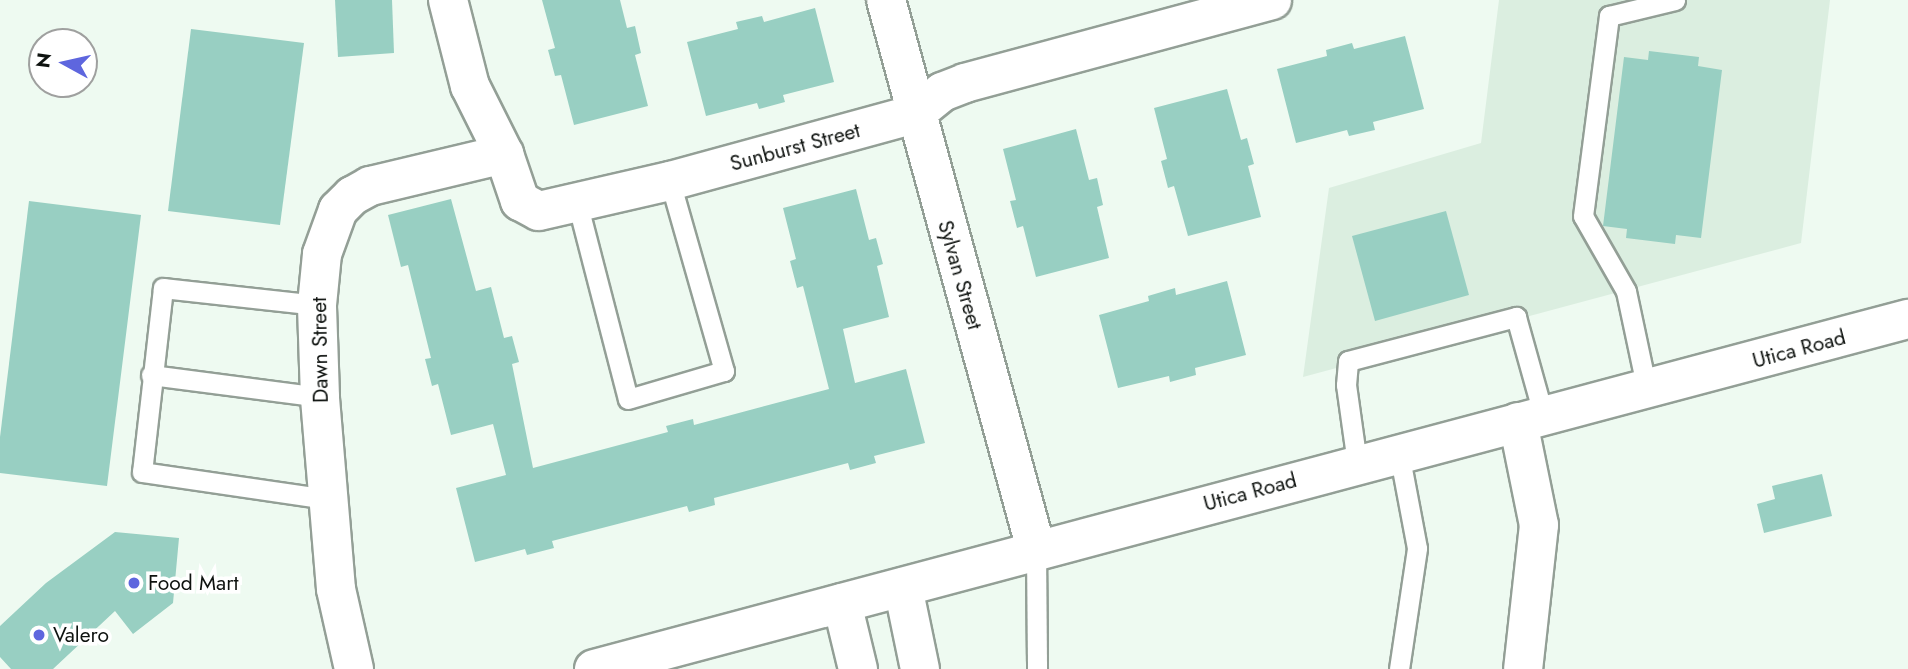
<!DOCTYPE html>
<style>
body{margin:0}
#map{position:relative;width:1908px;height:669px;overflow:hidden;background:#eefaf1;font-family:Jost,sans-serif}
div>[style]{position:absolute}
.built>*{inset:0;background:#dbeee0}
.building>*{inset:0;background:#98cfc2}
.roads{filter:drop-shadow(2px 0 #939f96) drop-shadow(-2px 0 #939f96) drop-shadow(0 2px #939f96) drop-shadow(0 -2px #939f96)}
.service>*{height:19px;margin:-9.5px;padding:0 9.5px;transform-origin:9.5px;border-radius:9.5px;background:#fff}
.minor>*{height:38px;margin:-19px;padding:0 19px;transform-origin:19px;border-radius:19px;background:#fff}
.secondary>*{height:38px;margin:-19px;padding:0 19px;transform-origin:19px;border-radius:19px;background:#fff}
.dots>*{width:19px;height:19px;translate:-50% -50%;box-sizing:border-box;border:4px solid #fff;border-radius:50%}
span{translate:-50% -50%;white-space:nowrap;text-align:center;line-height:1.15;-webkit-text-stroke:7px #fff;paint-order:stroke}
.street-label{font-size:21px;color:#0e120f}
.poi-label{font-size:21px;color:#0e120f}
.left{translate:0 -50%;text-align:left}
.north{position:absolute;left:28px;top:28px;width:70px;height:70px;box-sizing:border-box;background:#fff;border:2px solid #9fa09f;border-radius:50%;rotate:278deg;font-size:19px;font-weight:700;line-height:28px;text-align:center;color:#0e120f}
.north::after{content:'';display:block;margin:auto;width:24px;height:32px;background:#5e66de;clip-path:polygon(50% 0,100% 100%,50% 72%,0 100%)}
</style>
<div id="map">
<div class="built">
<i style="clip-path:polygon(1499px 0,1830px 0,1801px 243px,1303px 377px,1329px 188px,1481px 143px)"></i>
</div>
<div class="building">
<i style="clip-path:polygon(335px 0,392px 0,394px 53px,338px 57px)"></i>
<i style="clip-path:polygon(542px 0,620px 0,627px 28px,635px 26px,641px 53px,635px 55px,648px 106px,574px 125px,561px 75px,555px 76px,548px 50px,555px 48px)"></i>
<i style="clip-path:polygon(815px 8px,834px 82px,783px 95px,785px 102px,759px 109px,757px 103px,706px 116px,687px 42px,738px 29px,736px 22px,762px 16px,764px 22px)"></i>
<i style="clip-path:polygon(191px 29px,304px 43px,280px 225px,168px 211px)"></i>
<i style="clip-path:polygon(1405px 36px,1424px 109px,1373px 122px,1375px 130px,1349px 136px,1347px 130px,1296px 143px,1277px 69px,1327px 56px,1326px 50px,1352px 43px,1354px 49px)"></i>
<i style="clip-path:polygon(1649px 51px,1699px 57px,1698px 66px,1722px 70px,1701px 238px,1676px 235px,1675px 244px,1626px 238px,1627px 229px,1603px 226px,1624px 57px,1648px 60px)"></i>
<i style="clip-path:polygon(1227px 89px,1241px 140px,1247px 138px,1254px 164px,1248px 166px,1261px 217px,1188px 236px,1174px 186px,1168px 188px,1161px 161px,1167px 159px,1154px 108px)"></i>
<i style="clip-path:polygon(1076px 129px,1089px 180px,1097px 178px,1103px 205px,1097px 207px,1109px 258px,1036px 277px,1023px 226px,1017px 228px,1010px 201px,1016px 200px,1003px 149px)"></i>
<i style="clip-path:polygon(856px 189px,869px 240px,876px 238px,883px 264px,877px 266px,889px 317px,843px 329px,855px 383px,906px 369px,925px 443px,874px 456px,876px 463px,850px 470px,848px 463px,714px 498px,715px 505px,689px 512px,687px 506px,552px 541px,554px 548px,527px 555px,525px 549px,475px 562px,456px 488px,506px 475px,493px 424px,451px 435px,438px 384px,432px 386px,425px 359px,431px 358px,408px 265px,401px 267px,388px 215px,451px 199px,476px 291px,491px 287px,504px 338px,512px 336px,519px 362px,512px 364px,533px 468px,668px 432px,666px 426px,693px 419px,694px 425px,829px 389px,803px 286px,797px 288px,790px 261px,796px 259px,783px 208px)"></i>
<i style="clip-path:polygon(29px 201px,141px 215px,107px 486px,0 473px,0 437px)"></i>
<i style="clip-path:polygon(1446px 211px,1469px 295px,1375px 321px,1352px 236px)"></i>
<i style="clip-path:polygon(1227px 281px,1246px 355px,1195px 368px,1196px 375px,1170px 382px,1169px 376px,1118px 388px,1099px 315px,1149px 301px,1148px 296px,1175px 288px,1176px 295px)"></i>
<i style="clip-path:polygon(1822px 474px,1832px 516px,1764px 533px,1757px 504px,1775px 499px,1772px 486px)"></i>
<i style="clip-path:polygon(115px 532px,179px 538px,173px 603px,133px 634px,115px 611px,53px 669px,11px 669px,0 657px,0 626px,46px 583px)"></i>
</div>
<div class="roads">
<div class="service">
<i style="left:577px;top:202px;width:203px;rotate:75.5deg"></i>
<i style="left:628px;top:399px;width:100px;rotate:-16.3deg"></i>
<i style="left:724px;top:371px;width:198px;rotate:-105.9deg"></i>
<i style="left:317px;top:305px;width:155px;rotate:-173.7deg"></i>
<i style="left:163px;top:288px;width:185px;rotate:96.5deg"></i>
<i style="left:142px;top:472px;width:188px;rotate:8.3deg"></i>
<i style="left:151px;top:375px;width:170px;rotate:7.4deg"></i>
<i style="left:1647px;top:390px;width:101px;rotate:-102deg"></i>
<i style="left:1626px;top:291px;width:86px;rotate:-119.8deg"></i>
<i style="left:1583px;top:216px;width:202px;rotate:-82.6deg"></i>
<i style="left:1609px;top:16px;width:68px;rotate:-13.6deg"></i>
<i style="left:1357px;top:463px;width:79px;rotate:-98deg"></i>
<i style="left:1346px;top:385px;width:24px;rotate:-85deg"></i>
<i style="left:1348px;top:361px;width:174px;rotate:-14.7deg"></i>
<i style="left:1516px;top:317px;width:101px;rotate:74.4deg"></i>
<i style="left:1036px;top:549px;width:120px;rotate:89.5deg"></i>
<i style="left:1399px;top:669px;width:122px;rotate:-81.5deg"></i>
<i style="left:1417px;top:548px;width:97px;rotate:-100.7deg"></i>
</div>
<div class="minor">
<i style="left:448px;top:0;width:89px;rotate:75.7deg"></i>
<i style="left:470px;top:86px;width:76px;rotate:63.4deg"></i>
<i style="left:504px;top:154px;width:50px;rotate:71.2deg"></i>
<i style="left:520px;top:201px;width:21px;rotate:28deg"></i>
<i style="left:539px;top:211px;width:134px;rotate:-12.9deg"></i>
<i style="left:670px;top:181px;width:254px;rotate:-15.3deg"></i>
<i style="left:915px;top:114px;width:35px;rotate:-39deg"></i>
<i style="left:942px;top:92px;width:25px;rotate:-21deg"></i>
<i style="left:965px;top:83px;width:318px;rotate:-15.1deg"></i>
<i style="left:886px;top:0;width:569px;rotate:74.72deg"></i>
<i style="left:1518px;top:422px;width:105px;rotate:78.5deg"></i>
<i style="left:1539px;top:525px;width:145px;rotate:96.3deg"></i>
<i style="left:903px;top:587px;width:84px;rotate:78.3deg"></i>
<i style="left:842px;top:603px;width:68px;rotate:76.4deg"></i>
<i style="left:354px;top:669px;width:82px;rotate:-102.7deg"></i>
<i style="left:336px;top:589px;width:193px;rotate:-94.8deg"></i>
<i style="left:320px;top:397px;width:92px;rotate:-91.9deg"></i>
<i style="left:317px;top:305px;width:51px;rotate:-84.4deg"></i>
<i style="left:322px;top:254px;width:47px;rotate:-70deg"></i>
<i style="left:338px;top:210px;width:20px;rotate:-45deg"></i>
<i style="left:352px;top:196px;width:21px;rotate:-29deg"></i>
<i style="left:370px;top:186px;width:138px;rotate:-13.4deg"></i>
</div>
<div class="secondary">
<i style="left:594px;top:669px;width:1360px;rotate:-14.92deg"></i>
</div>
</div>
<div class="dots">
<i style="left:134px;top:583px;background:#5e66de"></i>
<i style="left:39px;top:635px;background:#5e66de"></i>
</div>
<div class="street-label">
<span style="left:795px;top:147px;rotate:-15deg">Sunburst Street</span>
<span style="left:960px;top:275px;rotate:74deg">Sylvan Street</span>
<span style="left:1799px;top:349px;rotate:-15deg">Utica Road</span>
<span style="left:320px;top:350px;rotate:-91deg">Dawn Street</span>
<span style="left:1250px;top:492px;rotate:-15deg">Utica Road</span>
</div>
<div class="poi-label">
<span class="left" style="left:148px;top:583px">Food Mart</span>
<span class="left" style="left:53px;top:635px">Valero</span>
</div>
<div class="north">N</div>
</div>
